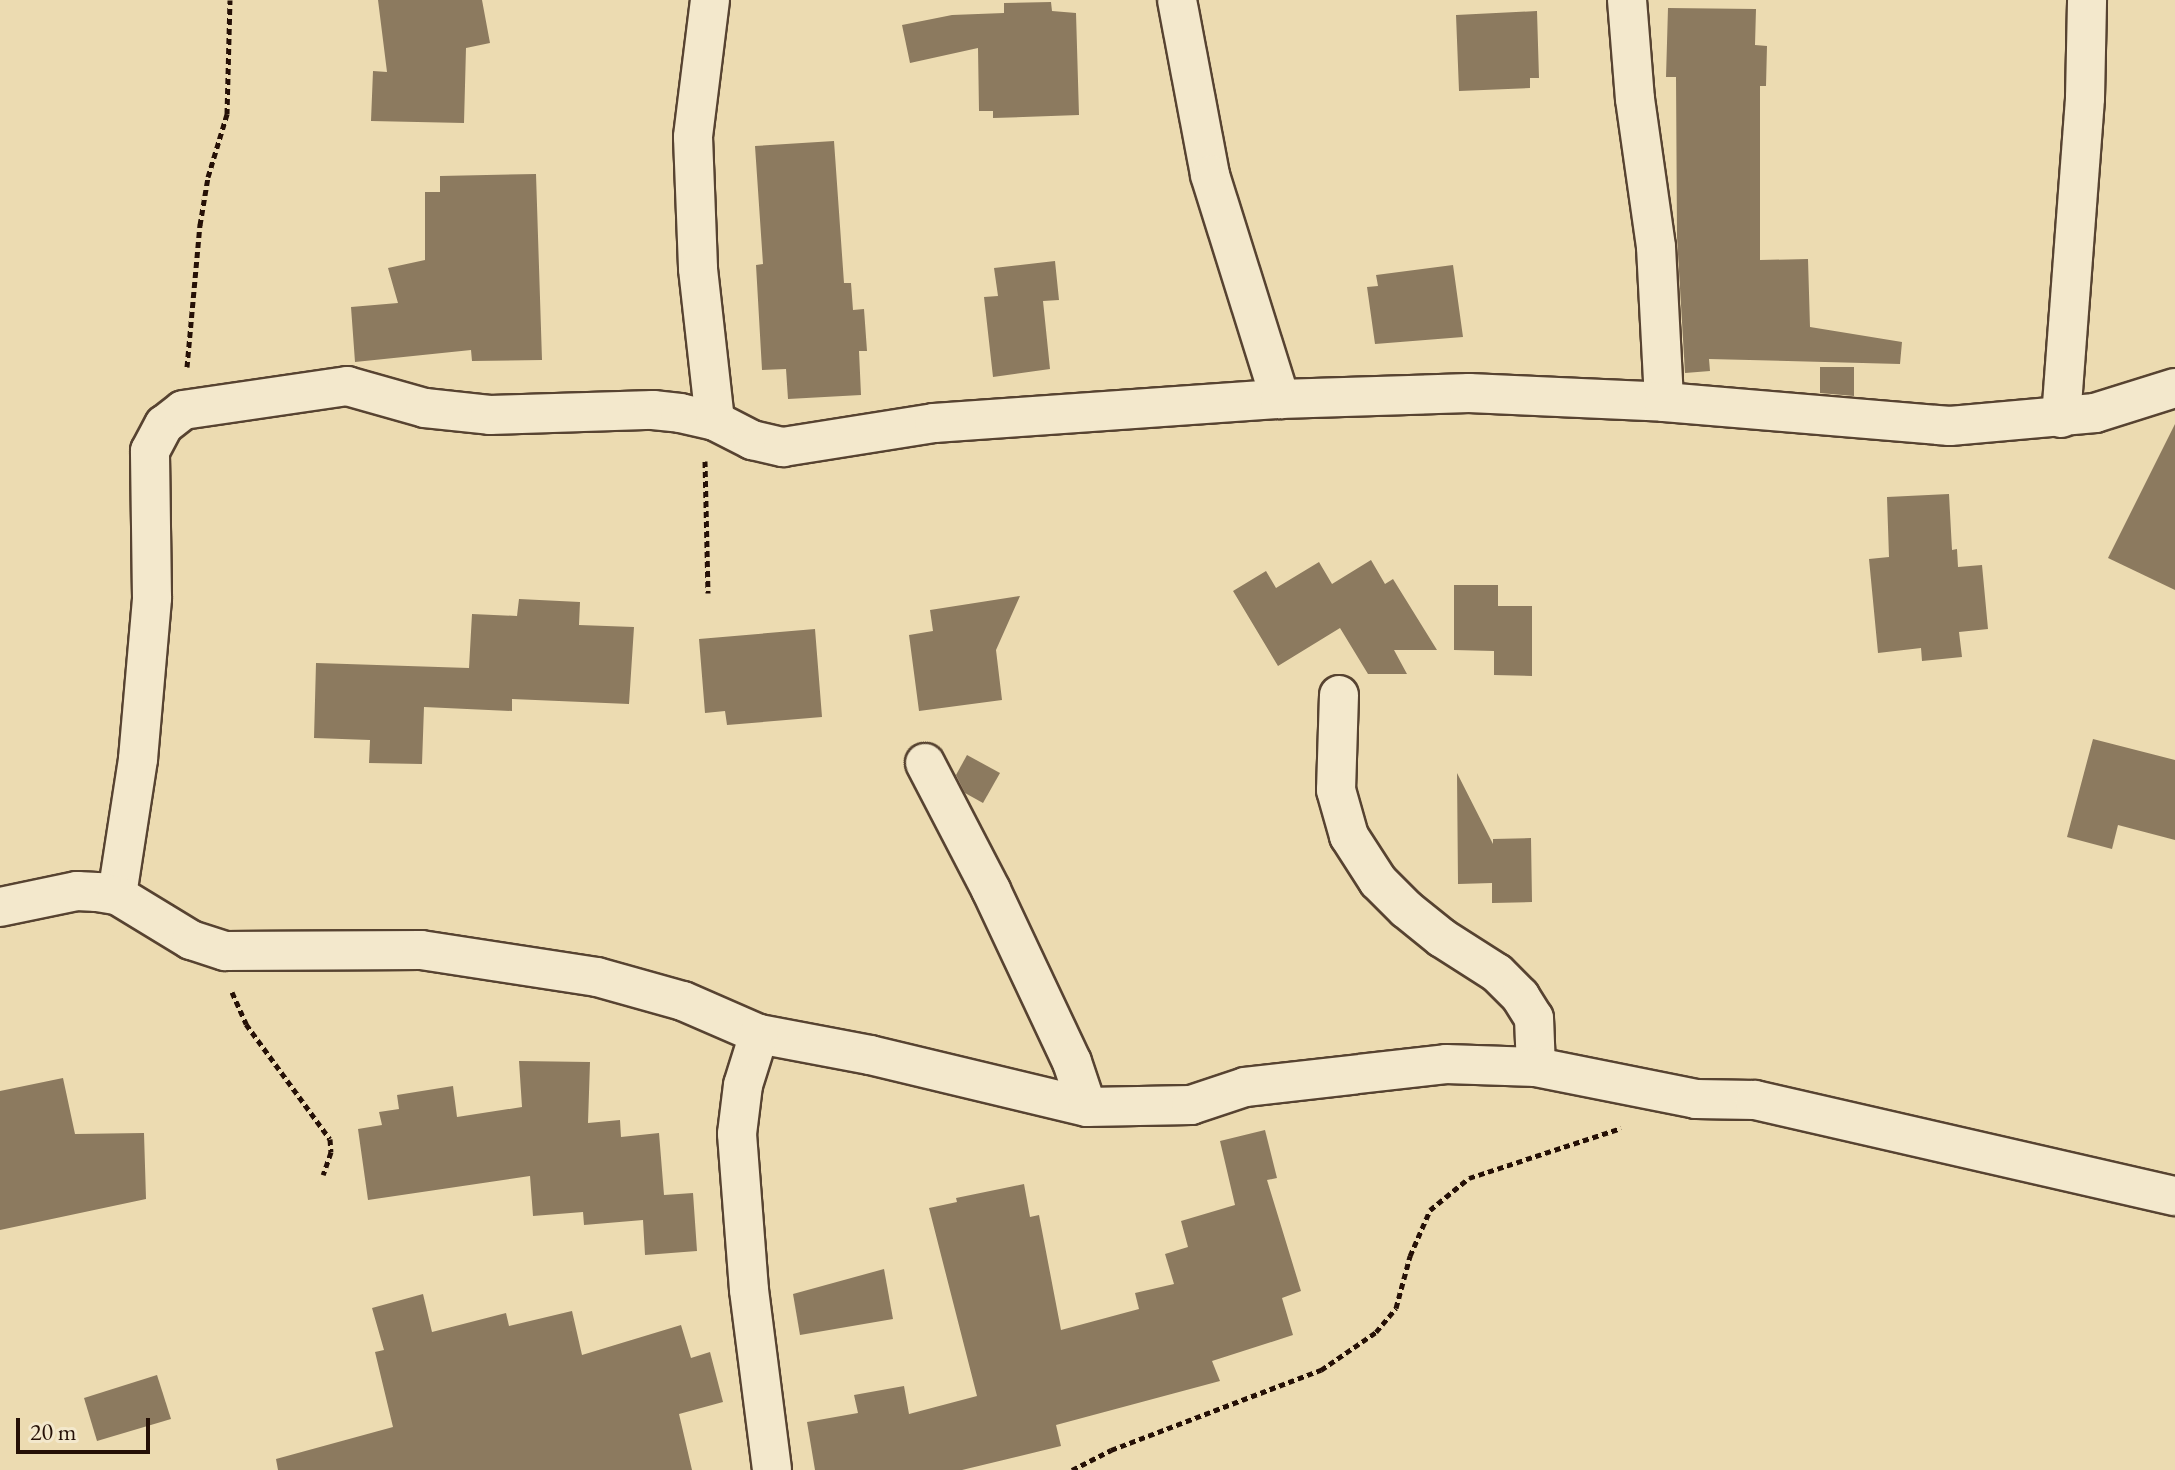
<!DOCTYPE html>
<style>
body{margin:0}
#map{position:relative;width:2175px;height:1470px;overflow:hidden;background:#ecdbb1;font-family:"EB Garamond",serif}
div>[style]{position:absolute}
.building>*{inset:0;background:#8c7a5f}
.path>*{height:5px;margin-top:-2.5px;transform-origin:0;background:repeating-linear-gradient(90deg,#251006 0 6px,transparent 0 10px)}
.roads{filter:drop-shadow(2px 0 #574331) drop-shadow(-2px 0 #574331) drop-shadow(0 2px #574331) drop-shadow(0 -2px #574331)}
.street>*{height:38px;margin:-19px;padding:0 19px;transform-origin:19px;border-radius:19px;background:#f3e8cc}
span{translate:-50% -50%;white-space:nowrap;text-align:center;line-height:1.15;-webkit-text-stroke:6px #f3e8cc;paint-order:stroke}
.scale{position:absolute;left:16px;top:1418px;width:134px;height:36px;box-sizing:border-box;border:4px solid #251006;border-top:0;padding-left:10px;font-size:24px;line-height:28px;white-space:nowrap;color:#251006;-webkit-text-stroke:6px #f3e8cc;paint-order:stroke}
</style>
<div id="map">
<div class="building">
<i style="clip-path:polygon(378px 0,482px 0,490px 43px,466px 48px,464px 123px,371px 121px,373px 71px,387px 72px)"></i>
<i style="clip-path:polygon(1051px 2px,1052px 11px,1076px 13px,1079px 115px,993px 118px,993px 111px,979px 111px,978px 48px,910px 63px,902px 25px,952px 15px,1004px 13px,1004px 3px)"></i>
<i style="clip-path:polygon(1668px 8px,1756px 9px,1755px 45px,1767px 46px,1766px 86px,1760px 86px,1760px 260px,1808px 259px,1810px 327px,1902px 342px,1900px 364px,1709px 359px,1710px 371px,1685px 373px,1677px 237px,1676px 77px,1666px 77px)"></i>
<i style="clip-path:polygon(1537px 11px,1539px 78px,1530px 78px,1530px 88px,1459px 91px,1456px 15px)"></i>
<i style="clip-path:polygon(834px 141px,844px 283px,851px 283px,853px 310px,864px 309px,867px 351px,859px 351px,861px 395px,788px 399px,786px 369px,762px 370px,756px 265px,763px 264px,755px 146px)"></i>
<i style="clip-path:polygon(536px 174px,542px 360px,472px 361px,471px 350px,355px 362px,351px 307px,398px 303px,388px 268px,425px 260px,425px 192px,440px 192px,440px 176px)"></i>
<i style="clip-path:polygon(1055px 261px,1059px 300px,1043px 301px,1050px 369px,993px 377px,984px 297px,998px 296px,994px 268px)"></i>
<i style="clip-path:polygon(1453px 265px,1463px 337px,1375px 344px,1367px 287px,1378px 286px,1376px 275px)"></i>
<i style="clip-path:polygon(1820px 367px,1854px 367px,1854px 396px,1820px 393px)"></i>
<i style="clip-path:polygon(2175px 424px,2175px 590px,2108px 558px)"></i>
<i style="clip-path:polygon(1949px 494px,1952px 550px,1957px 549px,1958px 567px,1982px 565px,1988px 629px,1959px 632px,1962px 657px,1922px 661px,1921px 648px,1878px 653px,1869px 559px,1889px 557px,1887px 497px)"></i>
<i style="clip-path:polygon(1371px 560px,1385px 584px,1393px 579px,1437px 650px,1394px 650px,1407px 674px,1368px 674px,1340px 628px,1278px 666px,1233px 591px,1266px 571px,1276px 588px,1319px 562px,1332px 584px)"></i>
<i style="clip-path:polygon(1454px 585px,1498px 585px,1498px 606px,1532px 606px,1532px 676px,1494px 675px,1494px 651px,1454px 650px)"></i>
<i style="clip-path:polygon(1020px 596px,996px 650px,1002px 700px,919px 711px,909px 635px,933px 631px,930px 610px)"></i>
<i style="clip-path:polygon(519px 599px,580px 602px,579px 625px,634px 627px,629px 704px,512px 699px,512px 711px,424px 707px,422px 764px,369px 763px,370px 740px,314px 738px,316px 663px,469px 668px,472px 614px,517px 616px)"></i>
<i style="clip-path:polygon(815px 629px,822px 717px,727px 725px,725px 711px,705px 713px,699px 639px)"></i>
<i style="clip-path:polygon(2093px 739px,2175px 760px,2175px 840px,2118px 825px,2112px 849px,2067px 837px)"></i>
<i style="clip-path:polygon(967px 755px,1000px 773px,983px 803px,965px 793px,956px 775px)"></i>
<i style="clip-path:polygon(1457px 773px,1493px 844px,1493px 839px,1531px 838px,1532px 902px,1492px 903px,1492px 883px,1458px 884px)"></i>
<i style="clip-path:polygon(519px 1061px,590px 1062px,588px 1123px,620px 1120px,621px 1137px,659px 1133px,664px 1195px,693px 1193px,697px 1251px,645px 1255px,643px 1220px,584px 1225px,583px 1212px,533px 1216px,530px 1176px,368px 1200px,358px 1129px,382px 1125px,379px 1112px,399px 1109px,397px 1095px,453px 1086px,457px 1117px,522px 1107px)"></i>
<i style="clip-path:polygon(63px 1078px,75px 1134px,144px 1133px,146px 1199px,0 1230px,0 1091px)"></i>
<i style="clip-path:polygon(1265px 1130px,1277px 1178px,1267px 1180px,1301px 1291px,1282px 1298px,1293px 1335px,1212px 1361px,1220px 1381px,1056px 1425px,1061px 1446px,962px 1470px,815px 1470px,807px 1422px,858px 1413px,854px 1395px,904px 1386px,909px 1414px,977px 1396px,929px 1208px,957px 1202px,956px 1198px,1024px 1184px,1030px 1217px,1039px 1215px,1061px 1330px,1139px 1309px,1135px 1293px,1174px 1284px,1165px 1254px,1188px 1247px,1181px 1221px,1235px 1205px,1220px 1141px)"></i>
<i style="clip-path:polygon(884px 1269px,893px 1319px,800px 1335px,793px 1294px)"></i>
<i style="clip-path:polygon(423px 1294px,432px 1332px,506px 1313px,509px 1326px,572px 1311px,582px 1355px,681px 1325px,691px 1358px,710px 1352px,723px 1402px,679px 1414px,692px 1470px,278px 1470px,276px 1459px,393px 1427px,375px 1352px,384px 1350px,372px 1308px)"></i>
<i style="clip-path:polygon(157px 1375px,171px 1419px,97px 1441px,84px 1398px)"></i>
</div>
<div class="path">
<i style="left:187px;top:367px;width:143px;rotate:-84.8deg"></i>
<i style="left:200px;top:225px;width:49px;rotate:-80.5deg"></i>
<i style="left:208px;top:177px;width:66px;rotate:-73.2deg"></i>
<i style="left:227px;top:114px;width:114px;rotate:-88.5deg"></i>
<i style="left:705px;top:461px;width:132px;rotate:88.7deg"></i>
<i style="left:232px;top:992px;width:35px;rotate:66deg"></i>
<i style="left:246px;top:1024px;width:142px;rotate:53.9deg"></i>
<i style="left:330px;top:1139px;width:13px;rotate:86deg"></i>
<i style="left:331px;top:1152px;width:24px;rotate:109deg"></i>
<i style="left:1072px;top:1470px;width:44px;rotate:-27.1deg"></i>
<i style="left:1111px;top:1450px;width:225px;rotate:-20.9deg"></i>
<i style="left:1321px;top:1370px;width:67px;rotate:-34.6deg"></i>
<i style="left:1376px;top:1332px;width:31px;rotate:-50deg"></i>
<i style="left:1396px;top:1308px;width:54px;rotate:-74.9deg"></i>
<i style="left:1410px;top:1256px;width:50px;rotate:-66.5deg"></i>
<i style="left:1430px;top:1210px;width:50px;rotate:-39.4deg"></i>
<i style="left:1469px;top:1178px;width:160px;rotate:-18.2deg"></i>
</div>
<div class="roads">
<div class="street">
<i style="left:710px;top:0;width:138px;rotate:97.1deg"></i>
<i style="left:693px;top:137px;width:132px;rotate:87.8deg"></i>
<i style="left:698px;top:269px;width:153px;rotate:83.6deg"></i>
<i style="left:1177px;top:0;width:178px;rotate:79.3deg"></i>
<i style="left:1210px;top:175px;width:235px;rotate:72.6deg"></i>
<i style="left:1627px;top:0;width:99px;rotate:85.4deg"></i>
<i style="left:1635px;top:99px;width:149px;rotate:81.9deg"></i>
<i style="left:1656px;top:247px;width:155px;rotate:87deg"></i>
<i style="left:2061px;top:418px;width:321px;rotate:-85.7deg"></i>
<i style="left:2085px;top:98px;width:98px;rotate:-88.8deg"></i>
<i style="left:1339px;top:695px;width:95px;rotate:91.8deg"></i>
<i style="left:1336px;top:790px;width:48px;rotate:74.2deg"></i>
<i style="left:1349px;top:836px;width:54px;rotate:57.2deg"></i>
<i style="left:1378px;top:881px;width:40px;rotate:45deg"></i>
<i style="left:1406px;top:909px;width:46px;rotate:38.9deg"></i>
<i style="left:1442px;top:938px;width:65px;rotate:32.5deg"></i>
<i style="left:1497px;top:973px;width:33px;rotate:45deg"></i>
<i style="left:1520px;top:996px;width:26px;rotate:58deg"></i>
<i style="left:1534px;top:1018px;width:49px;rotate:87.7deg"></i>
<i style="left:925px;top:763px;width:143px;rotate:62.5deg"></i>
<i style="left:991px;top:890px;width:190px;rotate:64.8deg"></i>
<i style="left:1072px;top:1062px;width:47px;rotate:71.6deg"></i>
<i style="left:117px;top:895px;width:138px;rotate:-81.2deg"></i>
<i style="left:138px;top:759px;width:162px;rotate:-85deg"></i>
<i style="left:152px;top:598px;width:147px;rotate:-90.8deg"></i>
<i style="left:150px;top:451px;width:30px;rotate:-62deg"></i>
<i style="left:164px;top:425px;width:24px;rotate:-38deg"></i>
<i style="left:183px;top:410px;width:166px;rotate:-8.3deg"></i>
<i style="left:347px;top:386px;width:81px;rotate:15.8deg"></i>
<i style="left:425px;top:408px;width:65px;rotate:6.1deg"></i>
<i style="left:490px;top:415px;width:163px;rotate:-1.8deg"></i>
<i style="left:653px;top:410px;width:27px;rotate:6deg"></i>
<i style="left:680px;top:413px;width:36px;rotate:13deg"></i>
<i style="left:715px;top:421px;width:42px;rotate:27.2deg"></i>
<i style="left:752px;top:440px;width:32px;rotate:13deg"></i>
<i style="left:783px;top:447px;width:153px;rotate:-9deg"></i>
<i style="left:934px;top:423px;width:347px;rotate:-4deg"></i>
<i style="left:1280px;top:399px;width:189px;rotate:-1.8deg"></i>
<i style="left:1469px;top:393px;width:195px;rotate:2.6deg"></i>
<i style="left:1664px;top:402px;width:287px;rotate:4.8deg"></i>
<i style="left:1950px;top:426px;width:146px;rotate:-5.1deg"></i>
<i style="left:2095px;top:413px;width:84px;rotate:-17.4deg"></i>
<i style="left:0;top:907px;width:79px;rotate:-11.7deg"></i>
<i style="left:77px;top:891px;width:20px;rotate:3deg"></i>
<i style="left:97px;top:892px;width:20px;rotate:9deg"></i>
<i style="left:117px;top:895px;width:87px;rotate:31.3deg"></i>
<i style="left:191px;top:940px;width:36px;rotate:18deg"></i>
<i style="left:225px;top:951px;width:196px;rotate:-0.3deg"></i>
<i style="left:421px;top:950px;width:178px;rotate:8.7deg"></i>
<i style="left:597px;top:977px;width:89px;rotate:15.6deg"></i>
<i style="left:683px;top:1001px;width:83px;rotate:23.5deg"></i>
<i style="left:759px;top:1034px;width:113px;rotate:10.7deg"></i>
<i style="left:870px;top:1055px;width:223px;rotate:13.5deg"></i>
<i style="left:1087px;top:1107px;width:104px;rotate:-1.1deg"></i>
<i style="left:1191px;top:1105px;width:57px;rotate:-18.4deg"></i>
<i style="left:1245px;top:1087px;width:202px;rotate:-6.5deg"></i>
<i style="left:1446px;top:1064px;width:90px;rotate:1.9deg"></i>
<i style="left:1536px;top:1067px;width:163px;rotate:11.3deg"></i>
<i style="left:1696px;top:1099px;width:59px;rotate:1deg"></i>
<i style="left:1755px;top:1100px;width:431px;rotate:12.9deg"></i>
<i style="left:759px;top:1034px;width:53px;rotate:107.4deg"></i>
<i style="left:743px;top:1085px;width:49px;rotate:97deg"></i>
<i style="left:737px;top:1134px;width:156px;rotate:85.6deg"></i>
<i style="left:749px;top:1290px;width:181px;rotate:82.7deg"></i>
</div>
</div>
<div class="scale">20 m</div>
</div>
